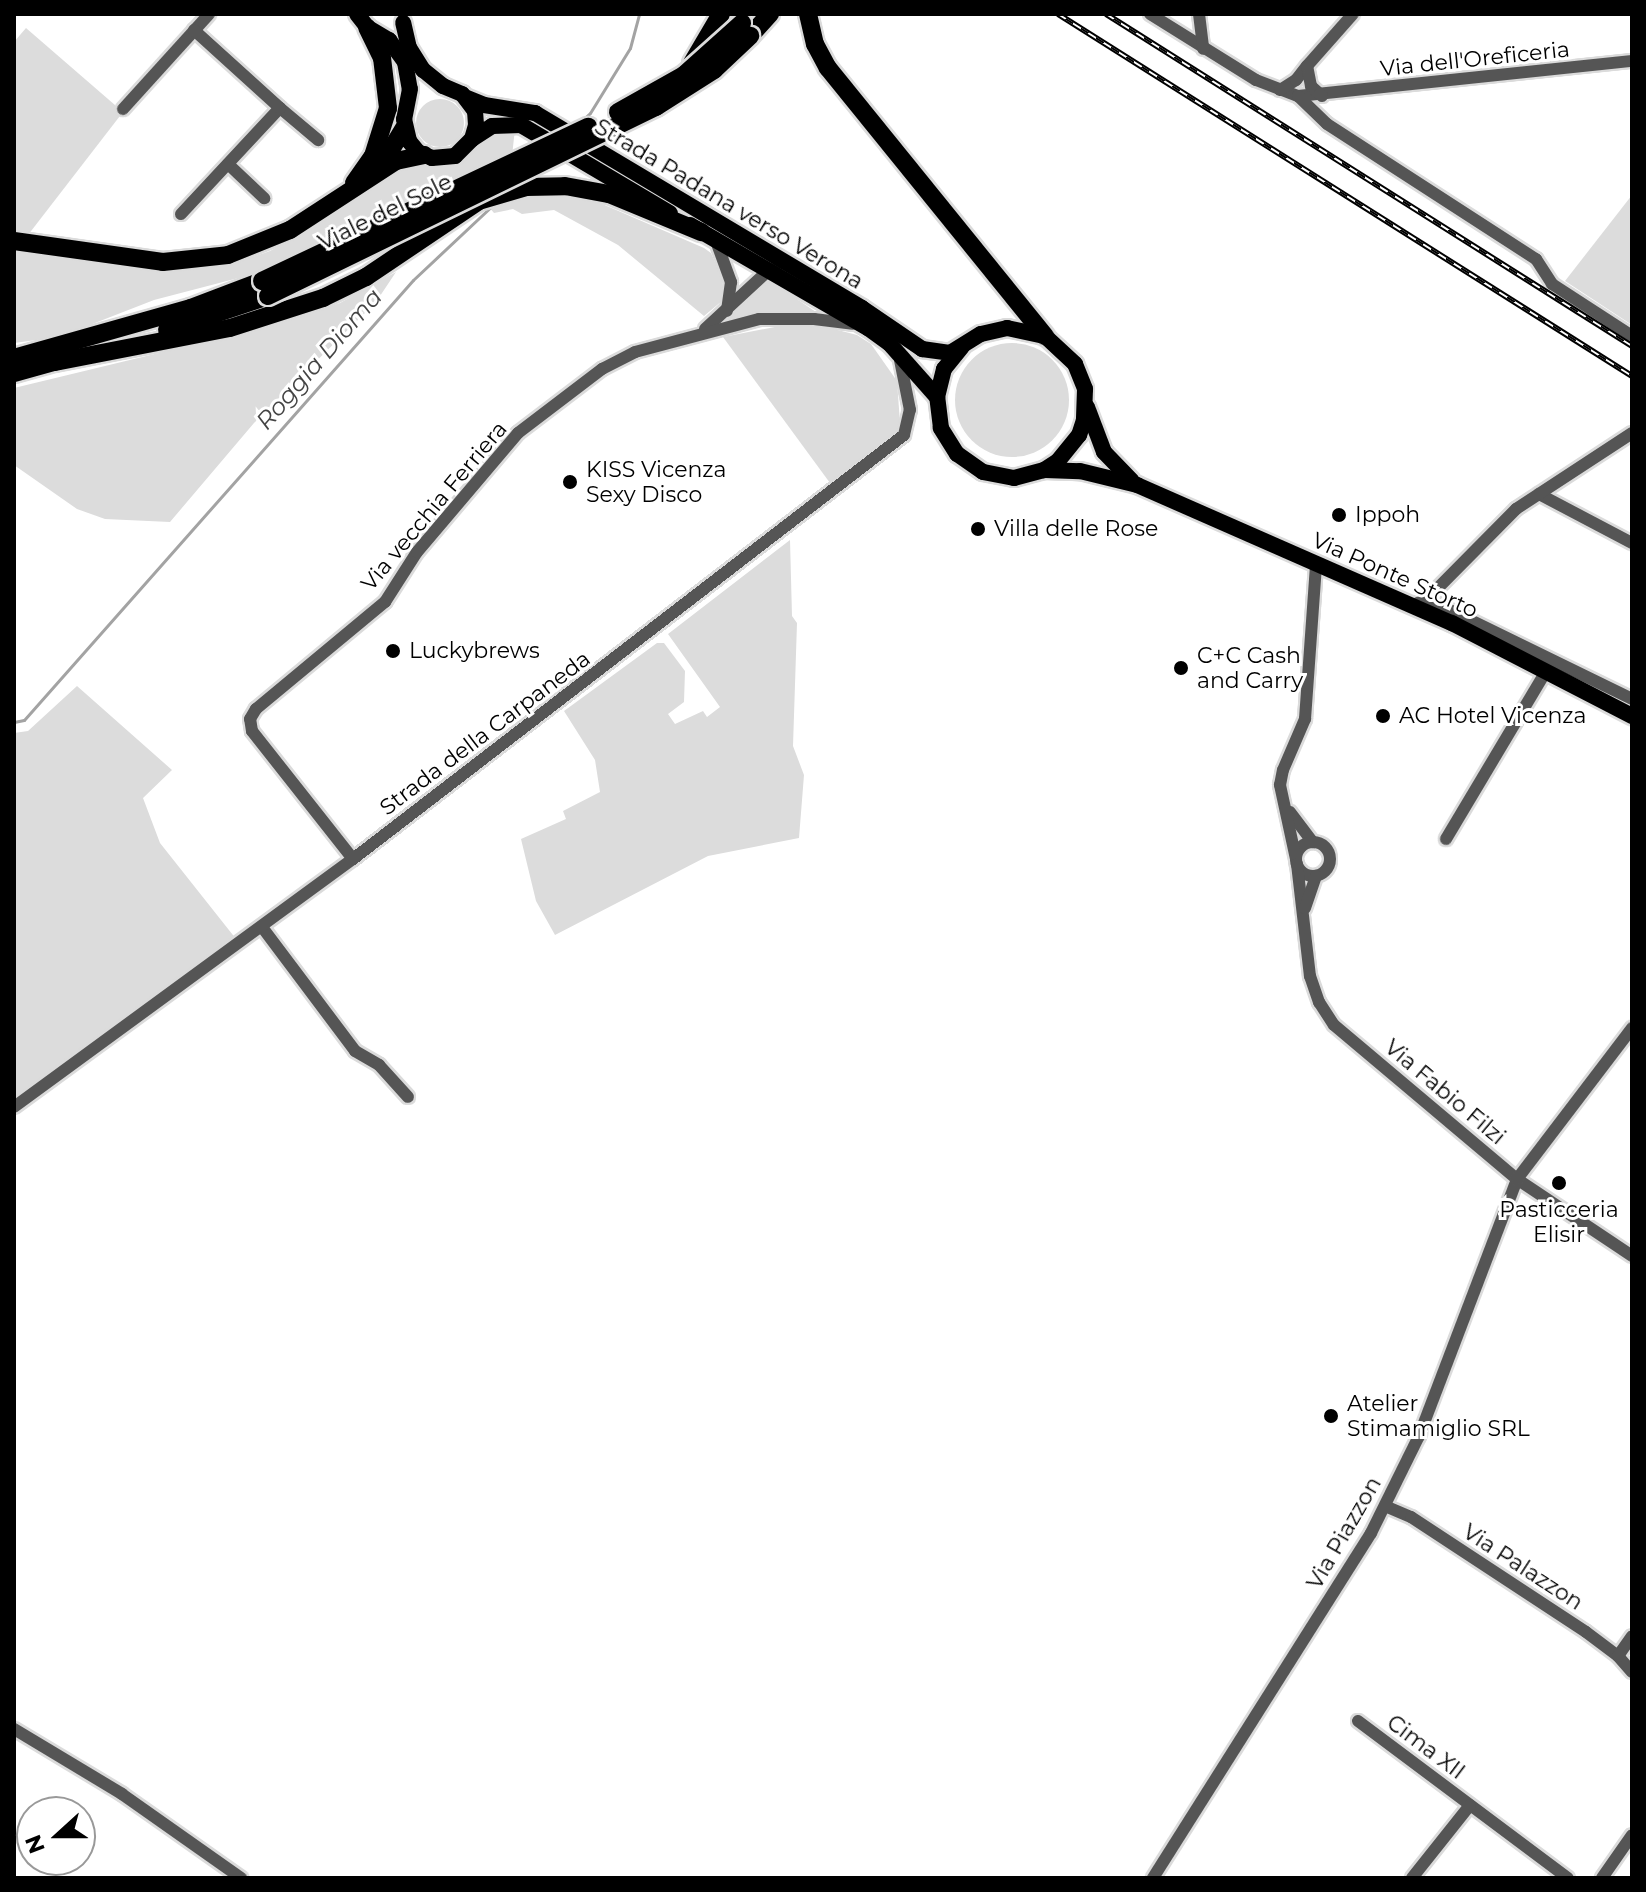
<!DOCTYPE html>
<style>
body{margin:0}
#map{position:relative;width:1646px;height:1892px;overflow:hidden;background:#fff;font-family:Montserrat,sans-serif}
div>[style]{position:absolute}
.green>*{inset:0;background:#dcdcdc}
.round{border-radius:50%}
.stream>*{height:3px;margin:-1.5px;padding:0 1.5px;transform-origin:1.5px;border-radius:1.5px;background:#a3a3a3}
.roads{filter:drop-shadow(2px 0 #dbdbdb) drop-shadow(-2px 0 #dbdbdb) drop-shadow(0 2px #dbdbdb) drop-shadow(0 -2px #dbdbdb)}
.minor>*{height:12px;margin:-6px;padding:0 6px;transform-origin:6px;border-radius:6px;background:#555}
.minor>.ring{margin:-6px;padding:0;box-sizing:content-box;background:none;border:12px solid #555;border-radius:50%}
.major>*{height:16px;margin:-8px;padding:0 8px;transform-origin:8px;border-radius:8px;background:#000}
.highway>*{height:18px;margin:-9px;padding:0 9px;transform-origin:9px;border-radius:9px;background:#000}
.rail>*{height:6px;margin-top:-3px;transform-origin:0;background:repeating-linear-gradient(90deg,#fff 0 9px,#000 0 18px);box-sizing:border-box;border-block:2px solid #000}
.bridges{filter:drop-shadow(2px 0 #dbdbdb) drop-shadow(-2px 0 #dbdbdb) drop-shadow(0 2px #dbdbdb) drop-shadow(0 -2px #dbdbdb)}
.highway-bridge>*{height:18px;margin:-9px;padding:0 9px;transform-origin:9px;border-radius:9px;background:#000}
.dots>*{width:22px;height:22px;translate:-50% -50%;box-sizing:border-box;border:4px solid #fff;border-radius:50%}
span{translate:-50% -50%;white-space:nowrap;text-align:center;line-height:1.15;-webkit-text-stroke:6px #fff;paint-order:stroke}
.street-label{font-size:22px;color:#000}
.poi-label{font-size:22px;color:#000}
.left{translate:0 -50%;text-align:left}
.water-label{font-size:24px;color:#444;font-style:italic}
.frame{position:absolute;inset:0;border:16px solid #000;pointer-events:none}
.north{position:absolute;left:16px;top:1796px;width:80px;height:80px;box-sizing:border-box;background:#fff;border:2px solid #999;border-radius:50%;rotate:249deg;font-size:22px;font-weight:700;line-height:32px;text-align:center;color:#000}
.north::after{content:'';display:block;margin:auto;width:28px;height:36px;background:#000;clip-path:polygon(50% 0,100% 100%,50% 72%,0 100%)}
</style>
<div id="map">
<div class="green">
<i style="clip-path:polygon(26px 28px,123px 112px,28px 235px,14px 233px,14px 42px)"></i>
<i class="round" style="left:416px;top:99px;width:48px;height:48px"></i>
<i style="clip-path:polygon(515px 129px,512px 156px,246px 276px,154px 300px,59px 337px,14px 343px,14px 251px,160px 268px,213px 267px,238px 262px,270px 251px,317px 224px,398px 165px,423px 162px,433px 166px,449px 166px,463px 160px,481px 138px)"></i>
<i style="clip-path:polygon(555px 195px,600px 203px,704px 248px,711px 253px,722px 278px,722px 301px,704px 316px,618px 245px,554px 210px,522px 214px,513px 209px,494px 213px,489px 207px,517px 199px)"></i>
<i style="clip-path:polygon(1632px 195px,1632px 325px,1565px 281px)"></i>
<i style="clip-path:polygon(396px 272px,376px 302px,254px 423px,170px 522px,105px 519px,77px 509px,14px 465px,14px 388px,271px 326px,340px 303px)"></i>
<i style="clip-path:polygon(766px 281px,770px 281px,819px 314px,770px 314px,724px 322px)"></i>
<i style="clip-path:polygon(785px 325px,830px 328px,857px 335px,871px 344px,897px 381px,900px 423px,896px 435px,830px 483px,723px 337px)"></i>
<i class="round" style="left:955px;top:343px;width:114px;height:114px"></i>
<i style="clip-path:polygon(790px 540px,792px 616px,797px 623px,793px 746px,804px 775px,799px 838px,708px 856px,555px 935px,536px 901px,521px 839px,566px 819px,563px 811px,600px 792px,595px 760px,564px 711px,657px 643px,664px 643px,685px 671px,684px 702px,668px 714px,675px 724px,703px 711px,707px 717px,720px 707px,668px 634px)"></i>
<i style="clip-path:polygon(77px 686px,172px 770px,143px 798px,160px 843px,240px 944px,14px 1100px,14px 733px,28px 731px)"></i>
</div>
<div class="stream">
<i style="left:580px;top:122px;width:13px;rotate:-42deg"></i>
<i style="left:590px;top:113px;width:76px;rotate:-58.4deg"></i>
<i style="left:630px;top:48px;width:35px;rotate:-75deg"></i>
<i style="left:14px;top:722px;width:10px;rotate:-11deg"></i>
<i style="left:24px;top:720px;width:587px;rotate:-48.52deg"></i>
<i style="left:413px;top:280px;width:111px;rotate:-43.2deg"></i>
</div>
<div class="roads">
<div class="minor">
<i style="left:1150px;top:14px;width:125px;rotate:31.9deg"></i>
<i style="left:1256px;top:80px;width:45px;rotate:20.9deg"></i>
<i style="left:1298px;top:96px;width:336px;rotate:-6deg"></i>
<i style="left:1199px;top:14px;width:35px;rotate:83deg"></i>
<i style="left:1280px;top:90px;width:19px;rotate:-32deg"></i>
<i style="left:1296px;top:80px;width:18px;rotate:-52deg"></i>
<i style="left:1298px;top:96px;width:40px;rotate:44deg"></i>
<i style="left:1327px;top:124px;width:249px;rotate:32.9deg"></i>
<i style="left:1536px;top:259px;width:30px;rotate:57deg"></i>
<i style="left:1552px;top:284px;width:95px;rotate:33deg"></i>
<i style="left:1322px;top:96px;width:15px;rotate:-138deg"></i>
<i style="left:1311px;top:86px;width:20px;rotate:-101deg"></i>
<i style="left:1307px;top:66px;width:69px;rotate:-48.5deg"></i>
<i style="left:280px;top:108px;width:50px;rotate:40.1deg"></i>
<i style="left:123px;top:109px;width:128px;rotate:-47.8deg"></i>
<i style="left:228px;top:164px;width:50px;rotate:43.4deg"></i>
<i style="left:181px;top:214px;width:145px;rotate:-47deg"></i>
<i style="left:280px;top:108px;width:116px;rotate:-137.8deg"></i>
<i style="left:716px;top:241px;width:44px;rotate:69.9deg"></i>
<i style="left:731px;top:282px;width:29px;rotate:98deg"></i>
<i style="left:705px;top:329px;width:87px;rotate:-42.7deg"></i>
<i style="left:769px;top:270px;width:6px;rotate:-9deg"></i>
<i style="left:1539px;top:494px;width:105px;rotate:27.8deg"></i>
<i style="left:1427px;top:599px;width:228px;rotate:26deg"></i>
<i style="left:1413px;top:605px;width:15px;rotate:-23deg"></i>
<i style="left:1427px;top:599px;width:127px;rotate:-45.3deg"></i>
<i style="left:1516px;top:509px;width:139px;rotate:-33.2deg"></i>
<i style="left:1290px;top:812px;width:38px;rotate:53deg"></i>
<i style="left:1446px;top:839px;width:196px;rotate:-59.2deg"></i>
<i class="ring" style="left:1296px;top:842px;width:22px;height:22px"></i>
<i style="left:353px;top:859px;width:163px;rotate:-128.3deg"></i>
<i style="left:252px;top:731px;width:12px;rotate:-99deg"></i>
<i style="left:250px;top:719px;width:12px;rotate:-59deg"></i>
<i style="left:256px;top:709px;width:168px;rotate:-39.7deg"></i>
<i style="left:385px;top:602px;width:59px;rotate:-57.4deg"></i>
<i style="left:417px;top:552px;width:156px;rotate:-49.7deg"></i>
<i style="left:518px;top:433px;width:106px;rotate:-37.3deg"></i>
<i style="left:602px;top:369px;width:37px;rotate:-27deg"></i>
<i style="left:635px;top:352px;width:128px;rotate:-14.9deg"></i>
<i style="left:759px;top:319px;width:55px"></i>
<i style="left:814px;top:319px;width:39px;rotate:7deg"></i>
<i style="left:1296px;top:859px;width:76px;rotate:-102.2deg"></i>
<i style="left:1280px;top:785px;width:15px;rotate:-79deg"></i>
<i style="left:1283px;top:770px;width:56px;rotate:-66.7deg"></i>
<i style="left:1305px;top:719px;width:155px;rotate:-85.9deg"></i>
<i style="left:1297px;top:864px;width:113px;rotate:83.4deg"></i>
<i style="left:1310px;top:976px;width:28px;rotate:71deg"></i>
<i style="left:1319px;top:1002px;width:27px;rotate:57deg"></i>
<i style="left:1334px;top:1025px;width:239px;rotate:40.1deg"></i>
<i style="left:1517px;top:1179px;width:138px;rotate:33.8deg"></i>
<i style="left:1305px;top:908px;width:34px;rotate:-71deg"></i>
<i style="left:262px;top:927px;width:155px;rotate:53.1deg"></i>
<i style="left:355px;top:1051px;width:28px;rotate:30deg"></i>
<i style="left:379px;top:1065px;width:43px;rotate:47.8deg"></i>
<i style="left:14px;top:1107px;width:420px;rotate:-36.2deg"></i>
<i style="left:353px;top:859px;width:695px;rotate:-37.58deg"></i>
<i style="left:904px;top:435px;width:26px;rotate:-77deg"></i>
<i style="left:910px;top:410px;width:51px;rotate:-101.3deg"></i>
<i style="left:1385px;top:1506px;width:28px;rotate:23deg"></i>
<i style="left:1411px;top:1517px;width:209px;rotate:33.3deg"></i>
<i style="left:1586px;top:1632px;width:40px;rotate:37deg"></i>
<i style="left:1618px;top:1656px;width:21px;rotate:49deg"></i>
<i style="left:1618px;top:1656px;width:24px;rotate:-55deg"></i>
<i style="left:1358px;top:1721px;width:262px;rotate:36.8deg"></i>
<i style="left:14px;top:1729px;width:126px;rotate:31deg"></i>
<i style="left:122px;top:1794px;width:146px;rotate:35.2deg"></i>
<i style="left:1153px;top:1878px;width:408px;rotate:-57.7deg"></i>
<i style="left:1371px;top:1533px;width:108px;rotate:-63.7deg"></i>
<i style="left:1419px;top:1436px;width:275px;rotate:-69.1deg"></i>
<i style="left:1517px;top:1179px;width:190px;rotate:-52.7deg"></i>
<i style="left:1412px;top:1878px;width:93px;rotate:-51.5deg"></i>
<i style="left:1602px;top:1878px;width:52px;rotate:-55.1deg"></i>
</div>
<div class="major">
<i style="left:357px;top:14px;width:16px;rotate:52deg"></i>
<i style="left:367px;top:27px;width:26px;rotate:31deg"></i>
<i style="left:389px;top:40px;width:27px;rotate:54deg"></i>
<i style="left:405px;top:62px;width:27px;rotate:80deg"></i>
<i style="left:410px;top:89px;width:31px;rotate:101deg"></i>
<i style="left:404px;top:119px;width:23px;rotate:77deg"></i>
<i style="left:409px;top:141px;width:14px;rotate:51deg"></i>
<i style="left:418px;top:152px;width:15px;rotate:23deg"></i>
<i style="left:432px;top:158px;width:23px;rotate:-5deg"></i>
<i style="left:455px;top:156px;width:24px;rotate:-45deg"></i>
<i style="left:472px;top:139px;width:15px;rotate:-74deg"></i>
<i style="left:476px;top:125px;width:14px;rotate:-94deg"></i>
<i style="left:475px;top:111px;width:21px;rotate:-127deg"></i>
<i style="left:462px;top:94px;width:21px;rotate:-157deg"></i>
<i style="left:443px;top:86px;width:26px;rotate:-141deg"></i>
<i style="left:423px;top:70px;width:26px;rotate:-122deg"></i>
<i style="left:409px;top:48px;width:26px;rotate:-103deg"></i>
<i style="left:467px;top:98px;width:18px;rotate:22deg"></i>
<i style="left:484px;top:105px;width:52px;rotate:8.9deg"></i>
<i style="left:535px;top:113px;width:381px;rotate:30.8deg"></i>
<i style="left:862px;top:308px;width:73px;rotate:34.3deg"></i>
<i style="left:922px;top:349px;width:28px;rotate:8deg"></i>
<i style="left:950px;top:353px;width:36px;rotate:-32deg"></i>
<i style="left:981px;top:334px;width:27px;rotate:-13deg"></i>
<i style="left:1007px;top:328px;width:39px;rotate:12deg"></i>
<i style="left:1045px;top:336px;width:41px;rotate:43deg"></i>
<i style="left:1075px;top:364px;width:27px;rotate:68deg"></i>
<i style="left:1085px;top:389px;width:31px;rotate:92deg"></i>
<i style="left:1084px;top:420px;width:16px;rotate:108deg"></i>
<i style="left:1079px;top:435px;width:33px;rotate:129deg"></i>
<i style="left:1058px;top:461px;width:17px;rotate:147deg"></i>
<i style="left:1044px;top:470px;width:31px;rotate:165deg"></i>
<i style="left:1014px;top:478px;width:32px;rotate:-169deg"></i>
<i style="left:983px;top:472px;width:32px;rotate:-145deg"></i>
<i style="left:957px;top:454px;width:31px;rotate:-122deg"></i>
<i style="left:941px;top:428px;width:31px;rotate:-97deg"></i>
<i style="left:937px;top:397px;width:29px;rotate:-76deg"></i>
<i style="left:944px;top:369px;width:28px;rotate:-51deg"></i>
<i style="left:472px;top:139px;width:24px;rotate:-33deg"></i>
<i style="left:492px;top:126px;width:29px;rotate:-2deg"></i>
<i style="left:521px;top:125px;width:173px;rotate:30.6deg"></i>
<i style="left:690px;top:225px;width:206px;rotate:30.1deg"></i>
<i style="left:868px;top:328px;width:26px;rotate:36deg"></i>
<i style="left:889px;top:343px;width:72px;rotate:48.4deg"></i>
<i style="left:1087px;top:407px;width:48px;rotate:69.3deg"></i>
<i style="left:1104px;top:452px;width:40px;rotate:46deg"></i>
<i style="left:1045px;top:470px;width:35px;rotate:2deg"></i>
<i style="left:1080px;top:471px;width:59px;rotate:13.8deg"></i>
<i style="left:1137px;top:485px;width:344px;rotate:23.7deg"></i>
<i style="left:1452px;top:623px;width:203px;rotate:27.3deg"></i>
</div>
<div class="highway">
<i style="left:808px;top:14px;width:31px;rotate:77deg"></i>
<i style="left:815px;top:44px;width:27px;rotate:62deg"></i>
<i style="left:828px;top:68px;width:345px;rotate:51deg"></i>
<i style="left:750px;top:36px;width:30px;rotate:-48deg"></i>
<i style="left:692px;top:63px;width:57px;rotate:-59.4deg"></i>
<i style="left:374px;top:166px;width:20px;rotate:-41deg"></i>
<i style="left:389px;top:153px;width:29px;rotate:-59deg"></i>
<i style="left:354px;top:183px;width:33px;rotate:-55deg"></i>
<i style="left:373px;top:156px;width:50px;rotate:-72.6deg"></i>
<i style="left:388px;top:108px;width:50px;rotate:-96.8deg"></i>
<i style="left:382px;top:58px;width:34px;rotate:-116deg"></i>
<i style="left:14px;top:241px;width:150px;rotate:8deg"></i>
<i style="left:163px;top:262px;width:65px;rotate:-6.1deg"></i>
<i style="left:228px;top:255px;width:67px;rotate:-22deg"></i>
<i style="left:290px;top:230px;width:126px;rotate:-33.1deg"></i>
<i style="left:396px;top:161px;width:29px;rotate:-12deg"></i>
<i style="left:167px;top:330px;width:107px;rotate:-18.6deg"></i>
<i style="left:14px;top:358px;width:184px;rotate:-15.8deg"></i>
<i style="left:191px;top:308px;width:76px;rotate:-20.8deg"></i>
<i style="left:55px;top:362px;width:178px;rotate:-11deg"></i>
<i style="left:230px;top:328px;width:98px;rotate:-17.9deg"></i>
<i style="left:323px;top:298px;width:48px;rotate:-26deg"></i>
<i style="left:366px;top:277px;width:136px;rotate:-33.9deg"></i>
<i style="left:479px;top:201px;width:49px;rotate:-16.6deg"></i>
<i style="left:526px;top:187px;width:39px;rotate:-1deg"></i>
<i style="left:565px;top:186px;width:45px;rotate:10.3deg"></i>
<i style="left:609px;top:194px;width:100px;rotate:22.4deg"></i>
<i style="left:14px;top:373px;width:53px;rotate:-15.4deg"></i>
</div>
</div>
<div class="rail">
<i style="left:1058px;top:14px;width:679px;rotate:32.24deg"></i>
<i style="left:1106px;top:14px;width:622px;rotate:32.26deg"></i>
</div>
<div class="bridges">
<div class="highway-bridge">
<i style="left:618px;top:112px;width:76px;rotate:-29.3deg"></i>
<i style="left:684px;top:75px;width:78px;rotate:-41.9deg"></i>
<i style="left:262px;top:281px;width:361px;rotate:-25.3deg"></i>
<i style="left:268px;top:296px;width:432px;rotate:-26deg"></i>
<i style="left:656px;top:107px;width:69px;rotate:-32.5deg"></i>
<i style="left:714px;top:70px;width:50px;rotate:-43.4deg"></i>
</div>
</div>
<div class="dots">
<i style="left:570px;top:482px;background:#000"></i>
<i style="left:1339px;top:515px;background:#000"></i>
<i style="left:978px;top:529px;background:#000"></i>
<i style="left:393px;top:651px;background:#000"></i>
<i style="left:1181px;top:668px;background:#000"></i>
<i style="left:1383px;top:716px;background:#000"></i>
<i style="left:1559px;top:1183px;background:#000"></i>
<i style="left:1331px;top:1416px;background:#000"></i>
</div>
<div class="street-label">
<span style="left:1475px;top:59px;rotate:-6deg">Via dell'Oreficeria</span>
<span style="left:729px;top:204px;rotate:31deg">Strada Padana verso Verona</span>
<span style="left:385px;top:212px;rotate:-26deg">Viale del Sole</span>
<span style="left:434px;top:506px;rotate:-50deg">Via vecchia Ferriera</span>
<span style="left:1395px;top:575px;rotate:24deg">Via Ponte Storto</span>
<span style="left:485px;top:733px;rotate:-37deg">Strada della Carpaneda</span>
<span style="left:1445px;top:1092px;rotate:40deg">Via Fabio Filzi</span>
<span style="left:1344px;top:1533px;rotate:-60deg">Via Piazzon</span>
<span style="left:1523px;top:1567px;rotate:33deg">Via Palazzon</span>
<span style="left:1426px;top:1747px;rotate:37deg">Cima XII</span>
</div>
<div class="poi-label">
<span class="left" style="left:586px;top:482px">KISS Vicenza<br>Sexy Disco</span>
<span class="left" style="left:1355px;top:515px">Ippoh</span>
<span class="left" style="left:994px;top:529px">Villa delle Rose</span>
<span class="left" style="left:409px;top:651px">Luckybrews</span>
<span class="left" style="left:1197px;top:668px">C+C Cash<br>and Carry</span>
<span class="left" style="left:1399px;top:716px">AC Hotel Vicenza</span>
<span style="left:1559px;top:1222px">Pasticceria<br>Elisir</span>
<span class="left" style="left:1347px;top:1416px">Atelier<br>Stimamiglio SRL</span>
</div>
<div class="water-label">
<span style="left:319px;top:359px;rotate:-49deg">Roggia Dioma</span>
</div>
<div class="frame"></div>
<div class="north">N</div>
</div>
